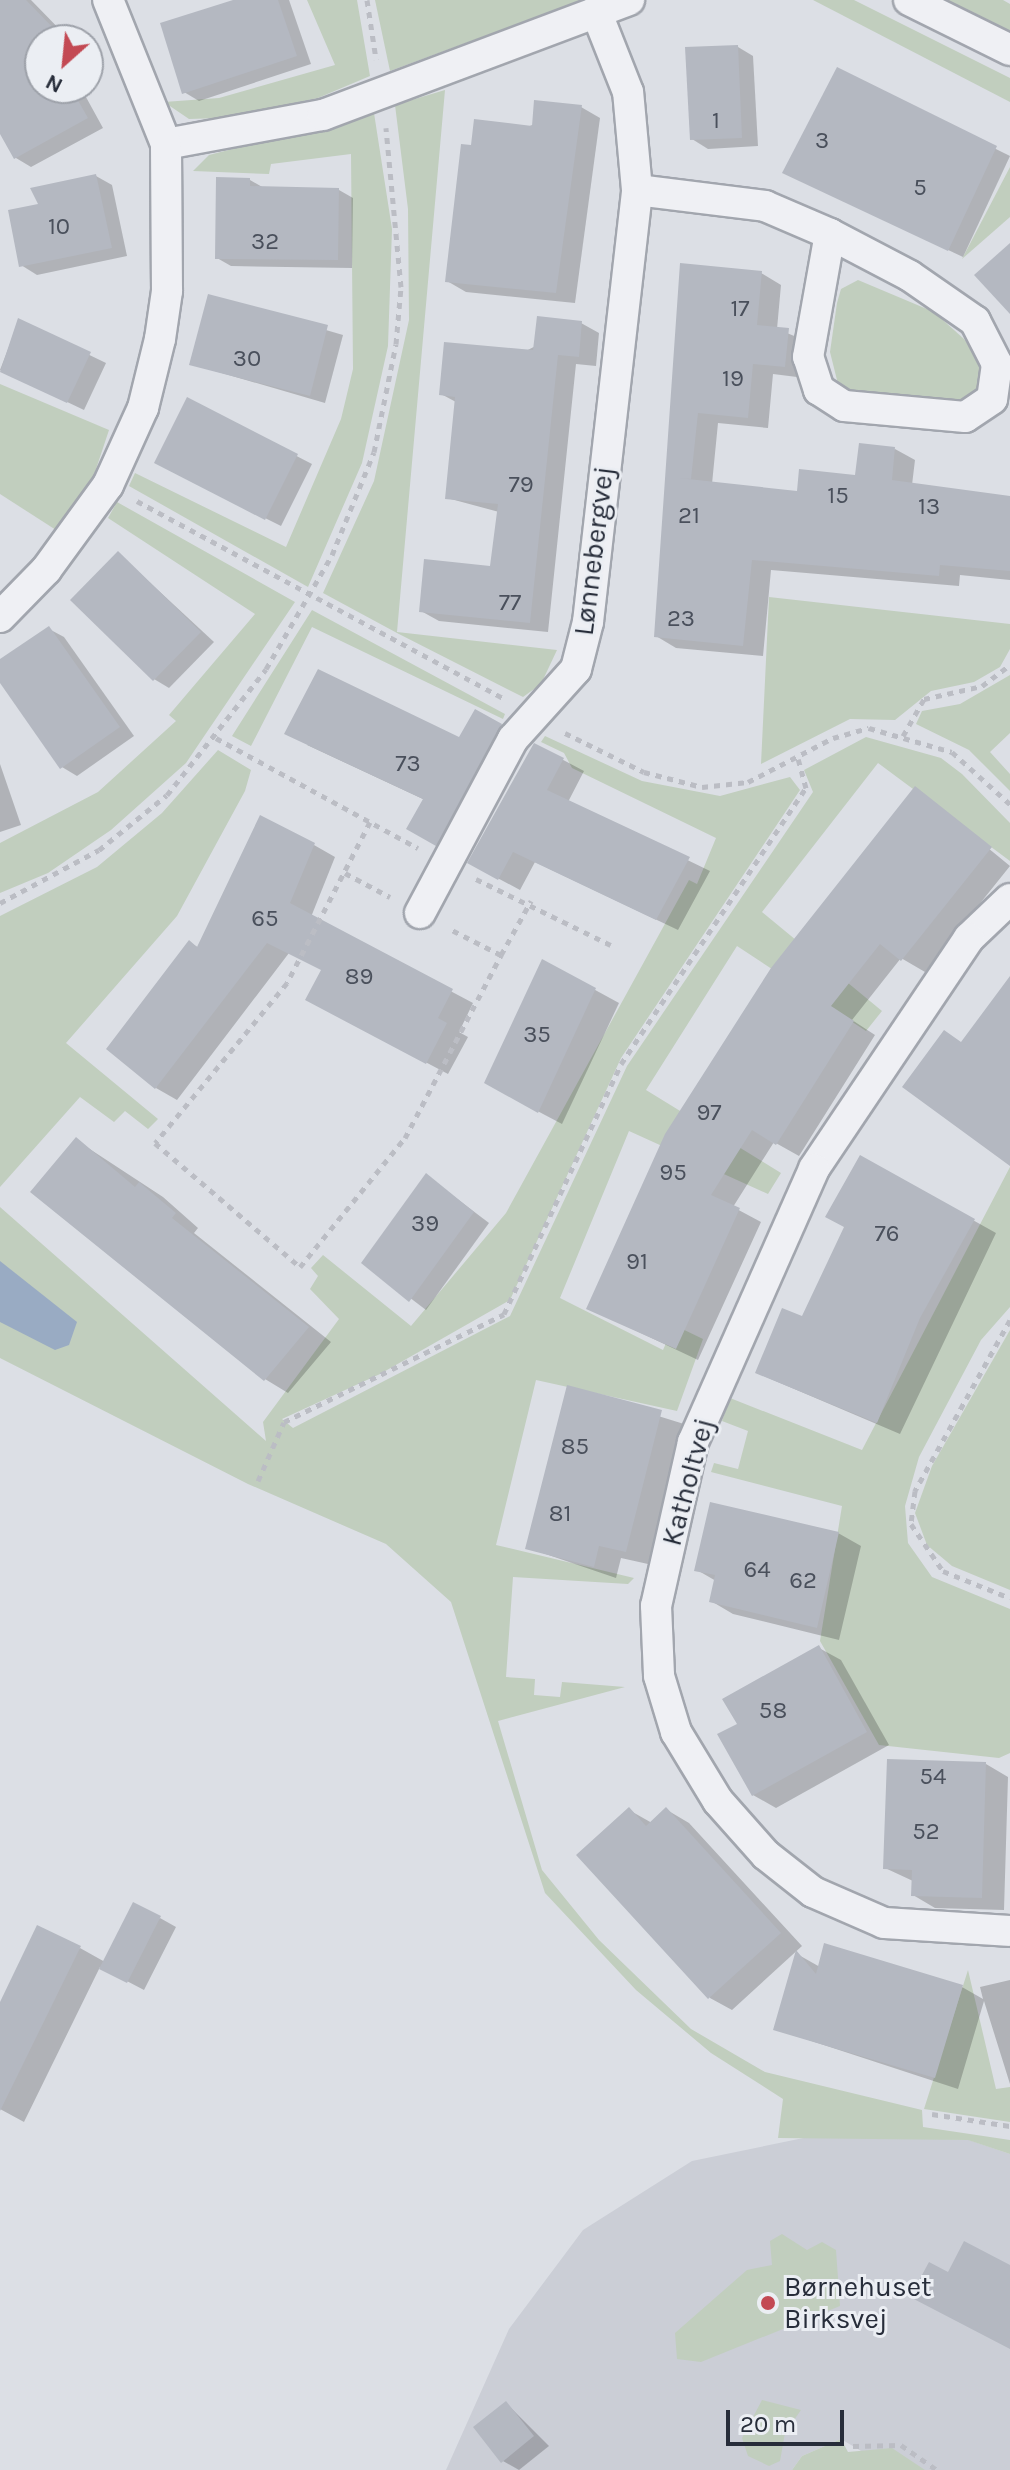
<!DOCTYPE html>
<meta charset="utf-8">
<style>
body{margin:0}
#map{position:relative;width:1010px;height:2470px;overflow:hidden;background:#dcdfe5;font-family:Karla,sans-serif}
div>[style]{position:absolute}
.built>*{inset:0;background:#cbced6}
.green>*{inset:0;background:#c1cebe}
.water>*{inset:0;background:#99abc3}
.shadow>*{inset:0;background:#0003}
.building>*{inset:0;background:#b4b8c1}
.path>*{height:5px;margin-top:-2.5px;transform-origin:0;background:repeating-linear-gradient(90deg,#bbbdc4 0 6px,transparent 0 12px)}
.roads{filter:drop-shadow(2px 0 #a2a6ae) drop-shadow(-2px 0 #a2a6ae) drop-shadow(0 2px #a2a6ae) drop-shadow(0 -2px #a2a6ae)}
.minor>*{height:30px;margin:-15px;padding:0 15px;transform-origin:15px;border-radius:15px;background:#eff0f4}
.dots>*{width:22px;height:22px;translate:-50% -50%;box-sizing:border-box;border:4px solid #ebeef3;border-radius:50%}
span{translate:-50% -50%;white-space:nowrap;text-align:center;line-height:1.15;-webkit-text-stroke:6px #ebeef3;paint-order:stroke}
.number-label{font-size:24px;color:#4a505c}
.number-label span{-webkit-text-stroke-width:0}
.street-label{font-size:28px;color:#272d3a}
.poi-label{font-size:28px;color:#272d3a}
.left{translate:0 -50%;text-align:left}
.north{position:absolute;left:24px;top:24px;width:80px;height:80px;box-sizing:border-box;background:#ebeef3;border:2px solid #9da1a9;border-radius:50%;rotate:207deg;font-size:22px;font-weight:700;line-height:32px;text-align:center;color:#272d3a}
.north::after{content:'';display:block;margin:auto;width:28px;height:36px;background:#c34953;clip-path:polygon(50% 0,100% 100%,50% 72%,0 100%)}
.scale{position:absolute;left:726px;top:2410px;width:118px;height:36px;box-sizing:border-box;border:4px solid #272d3a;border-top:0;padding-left:10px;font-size:24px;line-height:28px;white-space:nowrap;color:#272d3a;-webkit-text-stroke:6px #ebeef3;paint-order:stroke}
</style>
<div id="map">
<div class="built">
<i style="clip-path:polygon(823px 2134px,969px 2140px,1010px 2154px,1010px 2470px,893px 2470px,841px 2439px,802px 2456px,792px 2470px,446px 2470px,509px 2329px,583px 2230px,692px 2161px)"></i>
</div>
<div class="green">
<i style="clip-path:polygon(307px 0,357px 0,370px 76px,318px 98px,221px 118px,189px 119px,164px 102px,219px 98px,335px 65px)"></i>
<i style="clip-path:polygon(375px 0,582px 0,390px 71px)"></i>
<i style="clip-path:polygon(813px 0,854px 0,1010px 78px,1010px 102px)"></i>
<i style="clip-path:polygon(947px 0,1003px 0,1010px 4px,1010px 33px)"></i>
<i style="clip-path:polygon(445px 90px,397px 632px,557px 650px,541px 684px,523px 697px,397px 633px,323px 593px,374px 481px,409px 320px,408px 209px,395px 105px)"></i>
<i style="clip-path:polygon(374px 113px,392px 229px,388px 346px,362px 463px,308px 587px,129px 486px,135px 473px,286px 547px,341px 419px,353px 369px,351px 154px,271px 164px,269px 174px,193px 171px,209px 155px)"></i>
<i style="clip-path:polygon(1010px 167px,1010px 217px,962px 259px)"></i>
<i style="clip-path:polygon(858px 280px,934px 312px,964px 339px,984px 365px,977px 396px,965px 404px,849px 396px,839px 388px,830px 352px,837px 303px,841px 289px)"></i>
<i style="clip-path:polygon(0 384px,109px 430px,94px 475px,56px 530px,0 494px)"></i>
<i style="clip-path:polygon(117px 502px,295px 602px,186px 763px,111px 830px,48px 873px,0 893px,0 843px,98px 792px,176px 721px,169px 715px,255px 614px,108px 518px)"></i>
<i style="clip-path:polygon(769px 597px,1010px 624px,1010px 649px,1000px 667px,974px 682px,931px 691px,895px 720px,850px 719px,761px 764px)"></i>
<i style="clip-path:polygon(312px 610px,505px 714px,503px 719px,312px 627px,251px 746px,232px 736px)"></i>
<i style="clip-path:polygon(1010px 675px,1010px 733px,990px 752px,1010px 774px,1010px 791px,969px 750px,916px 724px,922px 711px,960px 704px)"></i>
<i style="clip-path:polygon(545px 736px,642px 781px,720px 796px,790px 777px,800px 790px,621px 1058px,510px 1300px,380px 1374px,282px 1419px,293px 1428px,510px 1316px,627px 1066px,813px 792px,804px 770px,866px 737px,941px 758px,962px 774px,1010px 823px,1010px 861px,878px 763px,762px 912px,882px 1011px,866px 1031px,737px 946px,646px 1090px,781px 1173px,768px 1194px,629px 1131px,560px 1298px,663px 1350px,674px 1325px,703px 1339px,677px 1411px,536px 1380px,496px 1545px,634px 1578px,628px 1584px,513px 1577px,506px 1677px,535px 1679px,534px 1695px,560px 1697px,562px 1682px,625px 1687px,498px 1721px,542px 1870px,599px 1940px,691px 2029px,765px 2072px,922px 2110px,923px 2127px,1010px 2140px,1010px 2154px,968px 2140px,778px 2138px,783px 2099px,711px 2053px,636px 1990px,545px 1893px,451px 1602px,386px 1544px,248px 1484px,0 1358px,0 1207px,266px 1441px,263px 1422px,339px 1319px,310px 1289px,318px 1276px,311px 1268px,323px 1255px,411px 1326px,506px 1213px,689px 880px,697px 884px,716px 838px,572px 768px,564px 753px,541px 742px)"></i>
<i style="clip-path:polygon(218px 750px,251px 770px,245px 791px,177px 916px,66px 1043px,158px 1119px,148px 1129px,125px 1111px,114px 1122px,80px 1097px,0 1187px,0 916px,97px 867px,162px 813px)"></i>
<i style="clip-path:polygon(1010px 1167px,1010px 1307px,981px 1340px,919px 1457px,905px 1506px,908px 1543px,932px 1577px,1010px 1609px,1010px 1753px,999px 1758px,879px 1745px,820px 1641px,842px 1506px,711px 1472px,714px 1463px,738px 1469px,748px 1431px,722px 1421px,730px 1398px,862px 1450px)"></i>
<i style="clip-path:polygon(1010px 1330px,1010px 1590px,952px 1566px,927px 1545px,915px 1513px,932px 1466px)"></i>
<i style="clip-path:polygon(968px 1970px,996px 2089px,1010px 2087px,1010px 2122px,924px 2109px)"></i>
<i style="clip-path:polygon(782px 2234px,807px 2250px,822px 2242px,836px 2250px,840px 2306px,701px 2362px,677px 2359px,675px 2333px,747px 2270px,772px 2265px,770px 2241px)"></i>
<i style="clip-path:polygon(762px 2400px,801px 2410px,785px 2433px,780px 2461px,769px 2466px,748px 2456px,742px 2438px)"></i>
<i style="clip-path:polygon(841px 2439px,848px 2452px,892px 2448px,925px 2470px,792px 2470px,802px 2456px)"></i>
</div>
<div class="water">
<i style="clip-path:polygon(0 1261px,77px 1322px,69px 1345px,55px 1350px,0 1322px)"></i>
</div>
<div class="shadow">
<i style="clip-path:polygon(0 0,31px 0,70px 40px,40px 40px,40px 88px,81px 88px,103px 128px,31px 167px,16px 158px,0 130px)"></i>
<i style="clip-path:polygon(236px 0,289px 0,311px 64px,199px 101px,184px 92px)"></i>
<i style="clip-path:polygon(738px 47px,753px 56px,758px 146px,708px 149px,692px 139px)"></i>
<i style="clip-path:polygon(88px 59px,96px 67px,88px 71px)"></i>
<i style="clip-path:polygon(837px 70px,1010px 156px,963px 257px,800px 180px)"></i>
<i style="clip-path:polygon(581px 107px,600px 118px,575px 303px,466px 292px,447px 281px,473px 147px)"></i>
<i style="clip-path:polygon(96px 176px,112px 185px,127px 256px,37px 275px,21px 265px,41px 205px)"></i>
<i style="clip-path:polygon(250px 180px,264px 188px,339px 190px,353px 198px,352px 268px,231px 266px,217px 258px)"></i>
<i style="clip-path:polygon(682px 265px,761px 273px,781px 285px,777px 329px,809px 342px,805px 378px,773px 374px,768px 428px,718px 423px,712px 484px,799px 493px,857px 477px,895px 449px,915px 460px,912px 485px,1010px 497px,1010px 580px,960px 575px,959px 586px,771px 570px,763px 656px,676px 648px,656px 636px)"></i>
<i style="clip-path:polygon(210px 296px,343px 335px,325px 403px,191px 364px)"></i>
<i style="clip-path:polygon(19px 321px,106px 363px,84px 410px,0 370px)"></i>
<i style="clip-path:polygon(581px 323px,599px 333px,596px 366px,576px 364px,548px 632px,439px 621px,421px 611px,492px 568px,499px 512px,447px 498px,456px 402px,441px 394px)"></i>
<i style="clip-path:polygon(188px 400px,312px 464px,281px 526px,171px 471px)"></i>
<i style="clip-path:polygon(118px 553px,214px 642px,169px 688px,154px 679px)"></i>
<i style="clip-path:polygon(49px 629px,64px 637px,134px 736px,77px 776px,62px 767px,0 679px,0 662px)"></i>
<i style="clip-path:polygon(476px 712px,522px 738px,457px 856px,408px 828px,425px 800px,307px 745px,460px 739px)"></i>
<i style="clip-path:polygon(535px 745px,584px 771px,568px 802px,710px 871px,678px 930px,535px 862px,520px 890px,490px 874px)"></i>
<i style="clip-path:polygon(0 764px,21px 825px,0 832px)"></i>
<i style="clip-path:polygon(916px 789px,1010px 866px,925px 972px,901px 958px,852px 1020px,875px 1035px,799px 1156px,774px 1142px,733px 1207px,761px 1222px,698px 1360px,588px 1308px)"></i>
<i style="clip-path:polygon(314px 845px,335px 857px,311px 917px,473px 1003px,459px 1032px,468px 1037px,448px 1074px,329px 1011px,323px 970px,289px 953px,177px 1100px,156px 1088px,189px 942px,199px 948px)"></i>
<i style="clip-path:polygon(542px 961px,619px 1003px,562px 1124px,509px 1096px)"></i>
<i style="clip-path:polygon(76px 1140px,163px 1197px,198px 1228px,194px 1233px,331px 1342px,288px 1393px,265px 1379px)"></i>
<i style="clip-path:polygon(860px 1157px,996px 1233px,900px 1434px,757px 1373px,803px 1318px,847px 1227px)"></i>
<i style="clip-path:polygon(427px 1176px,489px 1223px,426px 1310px,363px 1262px)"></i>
<i style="clip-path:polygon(568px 1388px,684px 1424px,648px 1564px,621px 1558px,616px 1578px,528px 1548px)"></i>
<i style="clip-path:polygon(838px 1533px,861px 1546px,839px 1640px,733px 1614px,711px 1601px,716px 1581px,697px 1570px)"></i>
<i style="clip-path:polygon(819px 1648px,841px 1660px,889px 1745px,776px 1808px,753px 1795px,739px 1724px)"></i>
<i style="clip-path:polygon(986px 1764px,1008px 1777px,1004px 1910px,935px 1908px,913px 1895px,913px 1881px,885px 1868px)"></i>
<i style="clip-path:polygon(629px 1810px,652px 1823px,667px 1810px,689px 1823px,802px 1946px,732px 2010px,710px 1998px)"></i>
<i style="clip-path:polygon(160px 1918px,176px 1927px,144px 1990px,100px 1967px,24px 2122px,0 2109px,0 2006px,80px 1948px,105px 1962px)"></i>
<i style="clip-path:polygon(797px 1954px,820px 1967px,962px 1987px,983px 1999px,980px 1987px,1010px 1980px,1010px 2084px,984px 2001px,958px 2089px,775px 2029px)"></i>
<i style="clip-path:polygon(506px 2403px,549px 2446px,519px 2470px,503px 2461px)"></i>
</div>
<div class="building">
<i style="clip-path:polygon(0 0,26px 0,65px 40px,40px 40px,40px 88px,71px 88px,88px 118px,14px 159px,0 134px)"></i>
<i style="clip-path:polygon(233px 0,278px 0,297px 56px,182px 94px,160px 23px)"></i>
<i style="clip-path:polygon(738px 45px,742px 138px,690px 140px,685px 47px)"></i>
<i style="clip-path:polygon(837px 67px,997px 146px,948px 251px,782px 173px)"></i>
<i style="clip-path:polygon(534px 100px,582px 105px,556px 293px,445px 282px,461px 144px,471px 145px,474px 119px,532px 126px)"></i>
<i style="clip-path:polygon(96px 174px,112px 248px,19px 267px,8px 210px,38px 204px,30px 188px)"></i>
<i style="clip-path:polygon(216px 177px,250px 178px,250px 186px,339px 188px,338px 260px,215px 259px)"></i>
<i style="clip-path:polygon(1010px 243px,1010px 314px,974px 275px)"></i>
<i style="clip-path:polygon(680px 263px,762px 271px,757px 325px,789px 328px,785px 367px,753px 364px,748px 418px,698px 413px,691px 479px,679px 478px,797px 491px,799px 469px,855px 475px,859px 443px,895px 447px,892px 480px,1010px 496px,1010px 571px,940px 565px,939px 576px,752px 560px,743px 646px,654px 637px)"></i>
<i style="clip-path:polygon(208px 294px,328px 325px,310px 396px,189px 365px)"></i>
<i style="clip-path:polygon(537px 316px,582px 321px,579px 357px,558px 355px,530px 623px,419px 612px,424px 559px,490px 566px,498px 504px,445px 499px,455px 397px,439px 395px,444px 342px,533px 350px)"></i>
<i style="clip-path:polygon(18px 318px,91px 352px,67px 403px,0 372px)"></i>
<i style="clip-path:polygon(187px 397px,298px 454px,265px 520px,154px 463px)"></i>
<i style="clip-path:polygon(118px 551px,201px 632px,153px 681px,70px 600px)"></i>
<i style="clip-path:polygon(49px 626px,120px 727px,60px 769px,0 683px,0 659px)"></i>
<i style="clip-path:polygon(318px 669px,459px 737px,475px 709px,502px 724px,436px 846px,406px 829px,423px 799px,284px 734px)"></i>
<i style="clip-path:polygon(534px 743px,564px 758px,547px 790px,690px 857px,656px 920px,513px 852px,498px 880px,467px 863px)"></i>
<i style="clip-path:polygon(915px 786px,992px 847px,901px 961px,880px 944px,831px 1006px,854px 1021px,776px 1145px,752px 1130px,711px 1195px,740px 1208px,676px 1349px,586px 1309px,665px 1134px,771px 968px)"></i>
<i style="clip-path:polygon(260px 815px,315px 843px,290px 903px,453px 989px,438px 1018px,447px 1023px,426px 1064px,305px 1000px,321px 970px,267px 943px,155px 1089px,106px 1049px,189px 940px,197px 947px)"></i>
<i style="clip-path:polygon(542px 959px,596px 988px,538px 1113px,484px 1083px)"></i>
<i style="clip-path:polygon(1010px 976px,1010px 1166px,902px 1087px,944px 1030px,961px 1042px)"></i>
<i style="clip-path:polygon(76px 1137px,135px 1187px,139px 1182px,176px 1213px,172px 1218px,309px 1327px,264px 1381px,30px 1192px)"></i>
<i style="clip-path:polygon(860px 1155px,975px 1219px,920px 1318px,877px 1423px,755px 1373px,782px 1308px,802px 1316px,844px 1227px,825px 1217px)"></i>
<i style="clip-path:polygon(426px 1173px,474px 1212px,409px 1302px,361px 1263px)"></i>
<i style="clip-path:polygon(567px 1385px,662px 1410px,626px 1552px,599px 1546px,594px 1567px,525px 1549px)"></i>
<i style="clip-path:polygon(710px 1502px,839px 1532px,817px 1628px,709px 1602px,715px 1575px,694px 1571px)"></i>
<i style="clip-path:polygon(819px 1645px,867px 1732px,752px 1796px,717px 1734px,737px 1724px,722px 1699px)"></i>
<i style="clip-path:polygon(887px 1759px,986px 1762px,982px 1898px,911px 1896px,912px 1870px,883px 1869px)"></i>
<i style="clip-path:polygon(629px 1807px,646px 1826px,666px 1807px,781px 1933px,708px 1999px,576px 1855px)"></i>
<i style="clip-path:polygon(133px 1902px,161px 1916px,127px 1983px,99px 1969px)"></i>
<i style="clip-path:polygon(37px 1925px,81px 1946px,0 2111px,0 2002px)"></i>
<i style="clip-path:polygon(824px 1943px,963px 1985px,935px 2078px,773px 2030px,796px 1950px,816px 1974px)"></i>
<i style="clip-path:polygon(964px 2241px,1010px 2265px,1010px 2349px,910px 2297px,929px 2262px,948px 2272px)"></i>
<i style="clip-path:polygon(506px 2401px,534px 2436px,501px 2463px,473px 2427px)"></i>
</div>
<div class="path">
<i style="left:367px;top:0;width:60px;rotate:81.3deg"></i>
<i style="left:137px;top:501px;width:418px;rotate:28.3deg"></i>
<i style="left:565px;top:733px;width:88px;rotate:26.3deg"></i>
<i style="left:644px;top:772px;width:60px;rotate:14.5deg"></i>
<i style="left:702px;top:787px;width:46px;rotate:-6.2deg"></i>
<i style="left:748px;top:782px;width:96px;rotate:-27.4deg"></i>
<i style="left:833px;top:738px;width:37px;rotate:-16deg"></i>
<i style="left:869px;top:728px;width:86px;rotate:16.1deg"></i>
<i style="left:952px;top:752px;width:78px;rotate:41.9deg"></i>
<i style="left:903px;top:736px;width:43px;rotate:-60.4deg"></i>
<i style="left:924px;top:699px;width:59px;rotate:-12.6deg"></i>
<i style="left:982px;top:686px;width:35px;rotate:-37deg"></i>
<i style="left:216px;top:738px;width:230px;rotate:28.6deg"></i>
<i style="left:370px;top:822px;width:181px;rotate:117.3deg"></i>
<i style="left:287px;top:983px;width:207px;rotate:129.5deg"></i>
<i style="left:155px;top:1143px;width:191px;rotate:40.5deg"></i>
<i style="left:300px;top:1267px;width:166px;rotate:-50.9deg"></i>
<i style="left:405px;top:1138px;width:207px;rotate:-62.3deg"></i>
<i style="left:501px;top:955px;width:59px;rotate:-153deg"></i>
<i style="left:345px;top:873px;width:51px;rotate:28.1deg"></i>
<i style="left:476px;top:879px;width:150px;rotate:26.1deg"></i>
<i style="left:0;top:903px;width:112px;rotate:-28.2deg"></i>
<i style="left:99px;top:850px;width:87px;rotate:-39deg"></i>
<i style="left:167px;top:795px;width:160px;rotate:-51.8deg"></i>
<i style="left:266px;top:669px;width:132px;rotate:-59.9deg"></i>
<i style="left:332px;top:555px;width:111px;rotate:-67.8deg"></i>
<i style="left:374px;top:452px;width:110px;rotate:-78.5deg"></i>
<i style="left:396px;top:344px;width:57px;rotate:-85deg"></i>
<i style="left:401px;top:287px;width:160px;rotate:-95.4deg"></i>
<i style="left:501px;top:955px;width:62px;rotate:-60.9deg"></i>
<i style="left:1010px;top:1320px;width:196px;rotate:119.1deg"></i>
<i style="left:915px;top:1491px;width:33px;rotate:97deg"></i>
<i style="left:911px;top:1524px;width:57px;rotate:55.8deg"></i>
<i style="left:943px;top:1571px;width:72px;rotate:21.9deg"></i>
<i style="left:258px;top:1481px;width:64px;rotate:-66.2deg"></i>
<i style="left:284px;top:1422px;width:245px;rotate:-26.1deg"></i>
<i style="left:504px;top:1314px;width:276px;rotate:-64.9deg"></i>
<i style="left:621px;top:1064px;width:332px;rotate:-56.2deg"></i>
<i style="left:806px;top:788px;width:30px;rotate:-105deg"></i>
<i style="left:932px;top:2114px;width:79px;rotate:8.7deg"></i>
<i style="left:853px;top:2446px;width:48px;rotate:-1.2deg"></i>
<i style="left:901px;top:2445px;width:44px;rotate:34.8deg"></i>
</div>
<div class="roads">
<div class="minor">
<i style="left:909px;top:0;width:113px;rotate:26.3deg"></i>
<i style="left:166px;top:144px;width:160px;rotate:-10.5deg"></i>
<i style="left:323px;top:115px;width:327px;rotate:-20.6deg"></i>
<i style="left:637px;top:190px;width:129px;rotate:7.1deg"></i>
<i style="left:765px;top:206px;width:71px;rotate:23.3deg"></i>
<i style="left:830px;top:234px;width:90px;rotate:27.7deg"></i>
<i style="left:910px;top:276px;width:79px;rotate:34.7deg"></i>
<i style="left:975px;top:321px;width:48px;rotate:62.9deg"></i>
<i style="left:997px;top:364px;width:35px;rotate:98deg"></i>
<i style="left:992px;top:399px;width:32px;rotate:146deg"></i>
<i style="left:965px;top:417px;width:121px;rotate:-174.8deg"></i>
<i style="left:844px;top:406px;width:30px;rotate:-147deg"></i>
<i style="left:819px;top:390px;width:35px;rotate:-108deg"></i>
<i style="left:808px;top:357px;width:125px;rotate:-79.9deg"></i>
<i style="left:0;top:617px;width:66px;rotate:-45.6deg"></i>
<i style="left:46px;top:570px;width:105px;rotate:-53.9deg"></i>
<i style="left:108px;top:485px;width:85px;rotate:-65.6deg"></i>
<i style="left:143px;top:408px;width:71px;rotate:-76.2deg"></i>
<i style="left:160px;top:339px;width:49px;rotate:-81.7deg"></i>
<i style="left:167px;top:291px;width:147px;rotate:-90.4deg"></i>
<i style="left:166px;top:144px;width:155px;rotate:-111.9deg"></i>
<i style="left:1010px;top:899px;width:57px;rotate:136.4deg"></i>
<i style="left:969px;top:938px;width:278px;rotate:123.9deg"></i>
<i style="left:814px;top:1169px;width:299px;rotate:113.9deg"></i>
<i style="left:693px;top:1442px;width:168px;rotate:102.7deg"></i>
<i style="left:656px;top:1606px;width:70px;rotate:87.5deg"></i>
<i style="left:659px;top:1676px;width:59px;rotate:73.1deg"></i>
<i style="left:676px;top:1732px;width:81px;rotate:58.7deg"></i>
<i style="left:718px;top:1801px;width:72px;rotate:48.4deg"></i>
<i style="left:766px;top:1855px;width:60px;rotate:38.2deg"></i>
<i style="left:813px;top:1892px;width:77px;rotate:23.6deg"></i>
<i style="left:884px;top:1923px;width:126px;rotate:3.6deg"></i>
<i style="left:420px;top:913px;width:197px;rotate:-61.9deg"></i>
<i style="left:513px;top:739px;width:94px;rotate:-48deg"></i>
<i style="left:576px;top:669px;width:49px;rotate:-75.7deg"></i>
<i style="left:588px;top:622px;width:435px;rotate:-83.5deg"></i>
<i style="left:637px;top:190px;width:98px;rotate:-95.2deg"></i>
<i style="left:628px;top:92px;width:87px;rotate:-111.6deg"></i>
</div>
</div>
<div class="dots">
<i style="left:768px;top:2303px;background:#c34953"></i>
</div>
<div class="number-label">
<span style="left:716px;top:121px">1</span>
<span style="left:822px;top:141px">3</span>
<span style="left:920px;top:188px">5</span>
<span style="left:59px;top:227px">10</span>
<span style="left:265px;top:242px">32</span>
<span style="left:740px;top:309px">17</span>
<span style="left:247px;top:359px">30</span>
<span style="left:733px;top:379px">19</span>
<span style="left:521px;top:485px">79</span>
<span style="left:838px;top:496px">15</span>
<span style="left:929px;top:507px">13</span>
<span style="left:689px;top:516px">21</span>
<span style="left:510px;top:603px">77</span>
<span style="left:681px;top:619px">23</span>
<span style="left:408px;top:764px">73</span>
<span style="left:265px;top:919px">65</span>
<span style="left:359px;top:977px">89</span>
<span style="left:537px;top:1035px">35</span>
<span style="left:709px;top:1113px">97</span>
<span style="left:673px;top:1173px">95</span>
<span style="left:425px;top:1224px">39</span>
<span style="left:887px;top:1234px">76</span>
<span style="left:637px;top:1262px">91</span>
<span style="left:575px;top:1447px">85</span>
<span style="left:560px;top:1514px">81</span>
<span style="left:757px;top:1570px">64</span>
<span style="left:803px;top:1581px">62</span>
<span style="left:773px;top:1711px">58</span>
<span style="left:933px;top:1777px">54</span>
<span style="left:926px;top:1832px">52</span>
</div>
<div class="street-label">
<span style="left:594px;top:551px;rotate:-83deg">Lønnebergvej</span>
<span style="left:688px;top:1482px;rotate:-75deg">Katholtvej</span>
</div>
<div class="poi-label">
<span class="left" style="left:784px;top:2303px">Børnehuset<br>Birksvej</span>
</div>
<div class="north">N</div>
<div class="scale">20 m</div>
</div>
